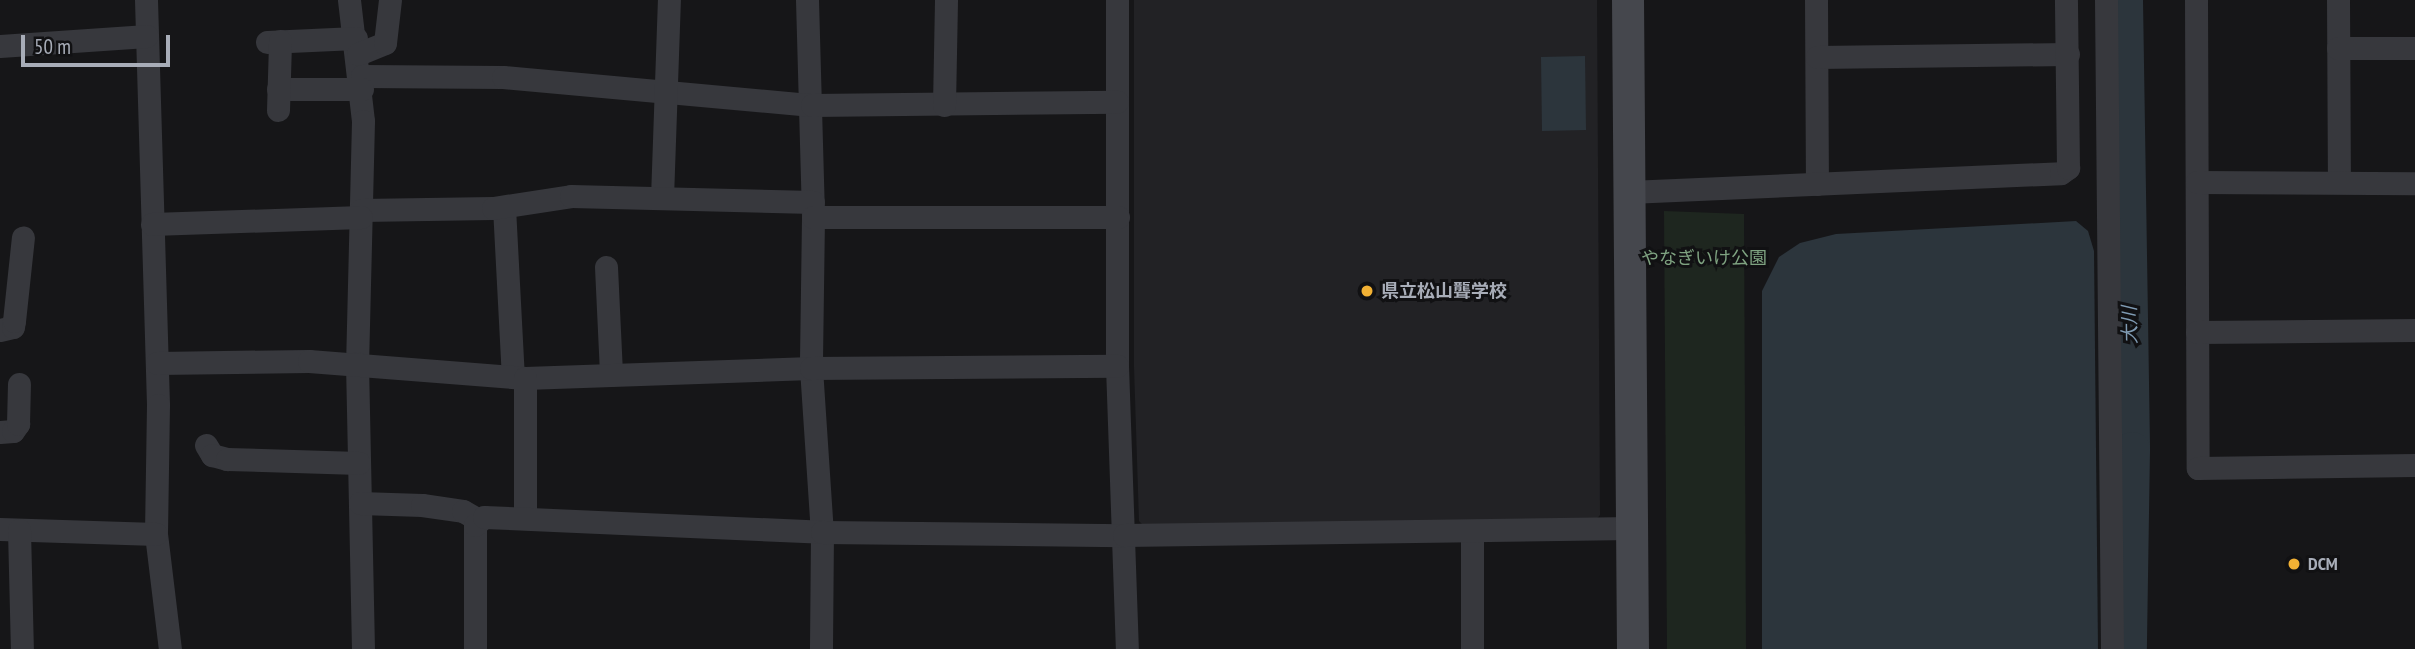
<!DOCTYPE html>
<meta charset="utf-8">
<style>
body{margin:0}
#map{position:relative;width:2415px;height:649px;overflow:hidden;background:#161618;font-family:"PT Sans Narrow","Noto Sans JP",sans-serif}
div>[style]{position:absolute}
.built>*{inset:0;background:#222225}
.green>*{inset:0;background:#1e261f}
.water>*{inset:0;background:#2c353c}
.river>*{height:35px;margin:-17.5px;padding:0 17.5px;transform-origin:17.5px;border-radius:17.5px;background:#2c353c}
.street>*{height:23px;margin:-11.5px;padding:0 11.5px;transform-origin:11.5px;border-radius:11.5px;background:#37383d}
.secondary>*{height:32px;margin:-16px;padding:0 16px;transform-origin:16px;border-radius:16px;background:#45474d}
.dots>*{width:19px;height:19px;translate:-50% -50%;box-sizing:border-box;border:4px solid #111113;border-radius:50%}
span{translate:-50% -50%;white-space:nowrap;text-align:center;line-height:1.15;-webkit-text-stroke:6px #111113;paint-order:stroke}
.park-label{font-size:18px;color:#7fa381}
.poi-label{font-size:18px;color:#a8adb8;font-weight:700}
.left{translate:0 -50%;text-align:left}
.water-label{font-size:19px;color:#7f9bb3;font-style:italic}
.scale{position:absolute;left:21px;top:35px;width:149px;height:32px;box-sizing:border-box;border:4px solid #a8adb8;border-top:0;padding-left:9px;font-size:21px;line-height:24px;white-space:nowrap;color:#a8adb8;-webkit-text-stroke:5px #111113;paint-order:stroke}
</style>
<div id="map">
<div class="built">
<i style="clip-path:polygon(1134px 0,1597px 0,1600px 515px,1593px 523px,1144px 526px,1139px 521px,1134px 367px)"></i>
</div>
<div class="green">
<i style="clip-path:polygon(1664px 211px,1744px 214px,1746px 649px,1667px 649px)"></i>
</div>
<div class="water">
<i style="clip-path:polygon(1585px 56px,1586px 130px,1542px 131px,1541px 57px)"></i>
<i style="clip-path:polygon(2076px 221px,2088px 231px,2094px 251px,2098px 649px,1762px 649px,1762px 291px,1779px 257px,1800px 243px,1836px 234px)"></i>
</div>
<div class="river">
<i style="left:2125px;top:0;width:449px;rotate:89.1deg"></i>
<i style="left:2132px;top:449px;width:200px;rotate:90.9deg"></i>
</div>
<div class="street">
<i style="left:146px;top:0;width:405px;rotate:88.3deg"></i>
<i style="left:158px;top:405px;width:129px;rotate:90.9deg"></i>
<i style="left:156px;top:534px;width:116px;rotate:83.1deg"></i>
<i style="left:349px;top:0;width:122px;rotate:83.4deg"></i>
<i style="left:363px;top:121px;width:242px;rotate:91.4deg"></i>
<i style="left:357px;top:363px;width:286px;rotate:88.8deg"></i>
<i style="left:807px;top:0;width:217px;rotate:88.4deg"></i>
<i style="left:813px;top:217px;width:151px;rotate:90.8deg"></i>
<i style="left:811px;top:368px;width:164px;rotate:86.2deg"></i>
<i style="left:822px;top:532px;width:117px;rotate:90.5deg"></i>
<i style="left:1117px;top:0;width:366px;rotate:90deg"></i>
<i style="left:1117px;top:366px;width:283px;rotate:88deg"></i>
<i style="left:1816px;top:0;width:184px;rotate:89.7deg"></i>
<i style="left:2106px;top:0;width:649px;rotate:89.47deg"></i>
<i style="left:2196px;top:0;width:468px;rotate:89.8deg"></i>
<i style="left:2198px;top:468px;width:217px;rotate:-0.8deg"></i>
<i style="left:2338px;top:0;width:181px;rotate:89.7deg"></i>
<i style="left:267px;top:42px;width:89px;rotate:-2.6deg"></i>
<i style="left:0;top:46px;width:147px;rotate:-3.9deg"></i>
<i style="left:2338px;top:48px;width:77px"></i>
<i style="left:358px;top:54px;width:29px;rotate:-22deg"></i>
<i style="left:385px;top:43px;width:43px;rotate:-83.4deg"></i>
<i style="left:1817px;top:57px;width:251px;rotate:-0.7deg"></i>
<i style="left:362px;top:76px;width:141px;rotate:0.4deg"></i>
<i style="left:503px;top:77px;width:310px;rotate:5.2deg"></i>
<i style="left:812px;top:105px;width:305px;rotate:-0.6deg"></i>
<i style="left:278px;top:89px;width:84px"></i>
<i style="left:944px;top:105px;width:105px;rotate:-88.9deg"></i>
<i style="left:278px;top:110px;width:69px;rotate:-88.3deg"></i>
<i style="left:2197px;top:182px;width:218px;rotate:0.3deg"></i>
<i style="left:1629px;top:192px;width:432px;rotate:-2.5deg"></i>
<i style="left:2061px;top:173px;width:9px;rotate:-36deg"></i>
<i style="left:2068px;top:168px;width:168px;rotate:-90.7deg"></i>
<i style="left:662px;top:198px;width:198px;rotate:-88deg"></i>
<i style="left:504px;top:207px;width:169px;rotate:87deg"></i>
<i style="left:361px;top:210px;width:132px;rotate:-0.9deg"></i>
<i style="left:493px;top:208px;width:79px;rotate:-8.7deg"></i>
<i style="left:571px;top:196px;width:242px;rotate:1.4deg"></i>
<i style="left:813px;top:217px;width:305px"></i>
<i style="left:152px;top:224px;width:209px;rotate:-1.9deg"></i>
<i style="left:606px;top:267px;width:108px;rotate:87.3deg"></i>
<i style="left:0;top:330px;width:13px;rotate:-13deg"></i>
<i style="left:13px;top:327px;width:6px;rotate:-81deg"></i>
<i style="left:14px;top:321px;width:84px;rotate:-83.9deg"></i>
<i style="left:2197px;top:332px;width:218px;rotate:-0.5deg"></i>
<i style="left:157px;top:363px;width:152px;rotate:-0.8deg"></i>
<i style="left:309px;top:361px;width:217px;rotate:4.5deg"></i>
<i style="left:525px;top:378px;width:286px;rotate:-2deg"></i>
<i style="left:811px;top:368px;width:306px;rotate:-0.4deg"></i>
<i style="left:525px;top:378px;width:139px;rotate:90deg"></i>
<i style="left:0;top:432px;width:13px;rotate:-4deg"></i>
<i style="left:13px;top:431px;width:9px;rotate:-54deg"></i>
<i style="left:18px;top:424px;width:40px;rotate:-88.6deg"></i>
<i style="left:206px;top:445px;width:12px;rotate:59deg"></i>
<i style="left:212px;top:455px;width:16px;rotate:15deg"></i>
<i style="left:227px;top:459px;width:132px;rotate:1.7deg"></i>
<i style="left:360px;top:503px;width:62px;rotate:1.8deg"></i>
<i style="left:422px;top:505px;width:41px;rotate:8.3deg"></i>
<i style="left:463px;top:511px;width:16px;rotate:30deg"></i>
<i style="left:0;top:529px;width:156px;rotate:1.8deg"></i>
<i style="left:19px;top:530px;width:119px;rotate:88.6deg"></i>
<i style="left:1472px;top:532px;width:117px;rotate:90deg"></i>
<i style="left:475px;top:649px;width:124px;rotate:-90deg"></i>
<i style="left:475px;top:525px;width:12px;rotate:-42deg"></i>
<i style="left:484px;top:517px;width:338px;rotate:2.5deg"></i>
<i style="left:822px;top:532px;width:302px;rotate:0.6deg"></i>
<i style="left:1124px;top:535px;width:508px;rotate:-0.79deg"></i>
</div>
<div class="secondary">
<i style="left:1628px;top:0;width:649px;rotate:89.56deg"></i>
</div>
<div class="dots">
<i style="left:1367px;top:291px;background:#f2b134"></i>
<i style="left:2294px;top:564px;background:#f2b134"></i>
</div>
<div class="park-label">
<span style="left:1704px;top:258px">やなぎいけ公園</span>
</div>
<div class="poi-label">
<span class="left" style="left:1381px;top:291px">県立松山聾学校</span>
<span class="left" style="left:2308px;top:564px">DCM</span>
</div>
<div class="water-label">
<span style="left:2130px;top:325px;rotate:-91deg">大川</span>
</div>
<div class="scale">50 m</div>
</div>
